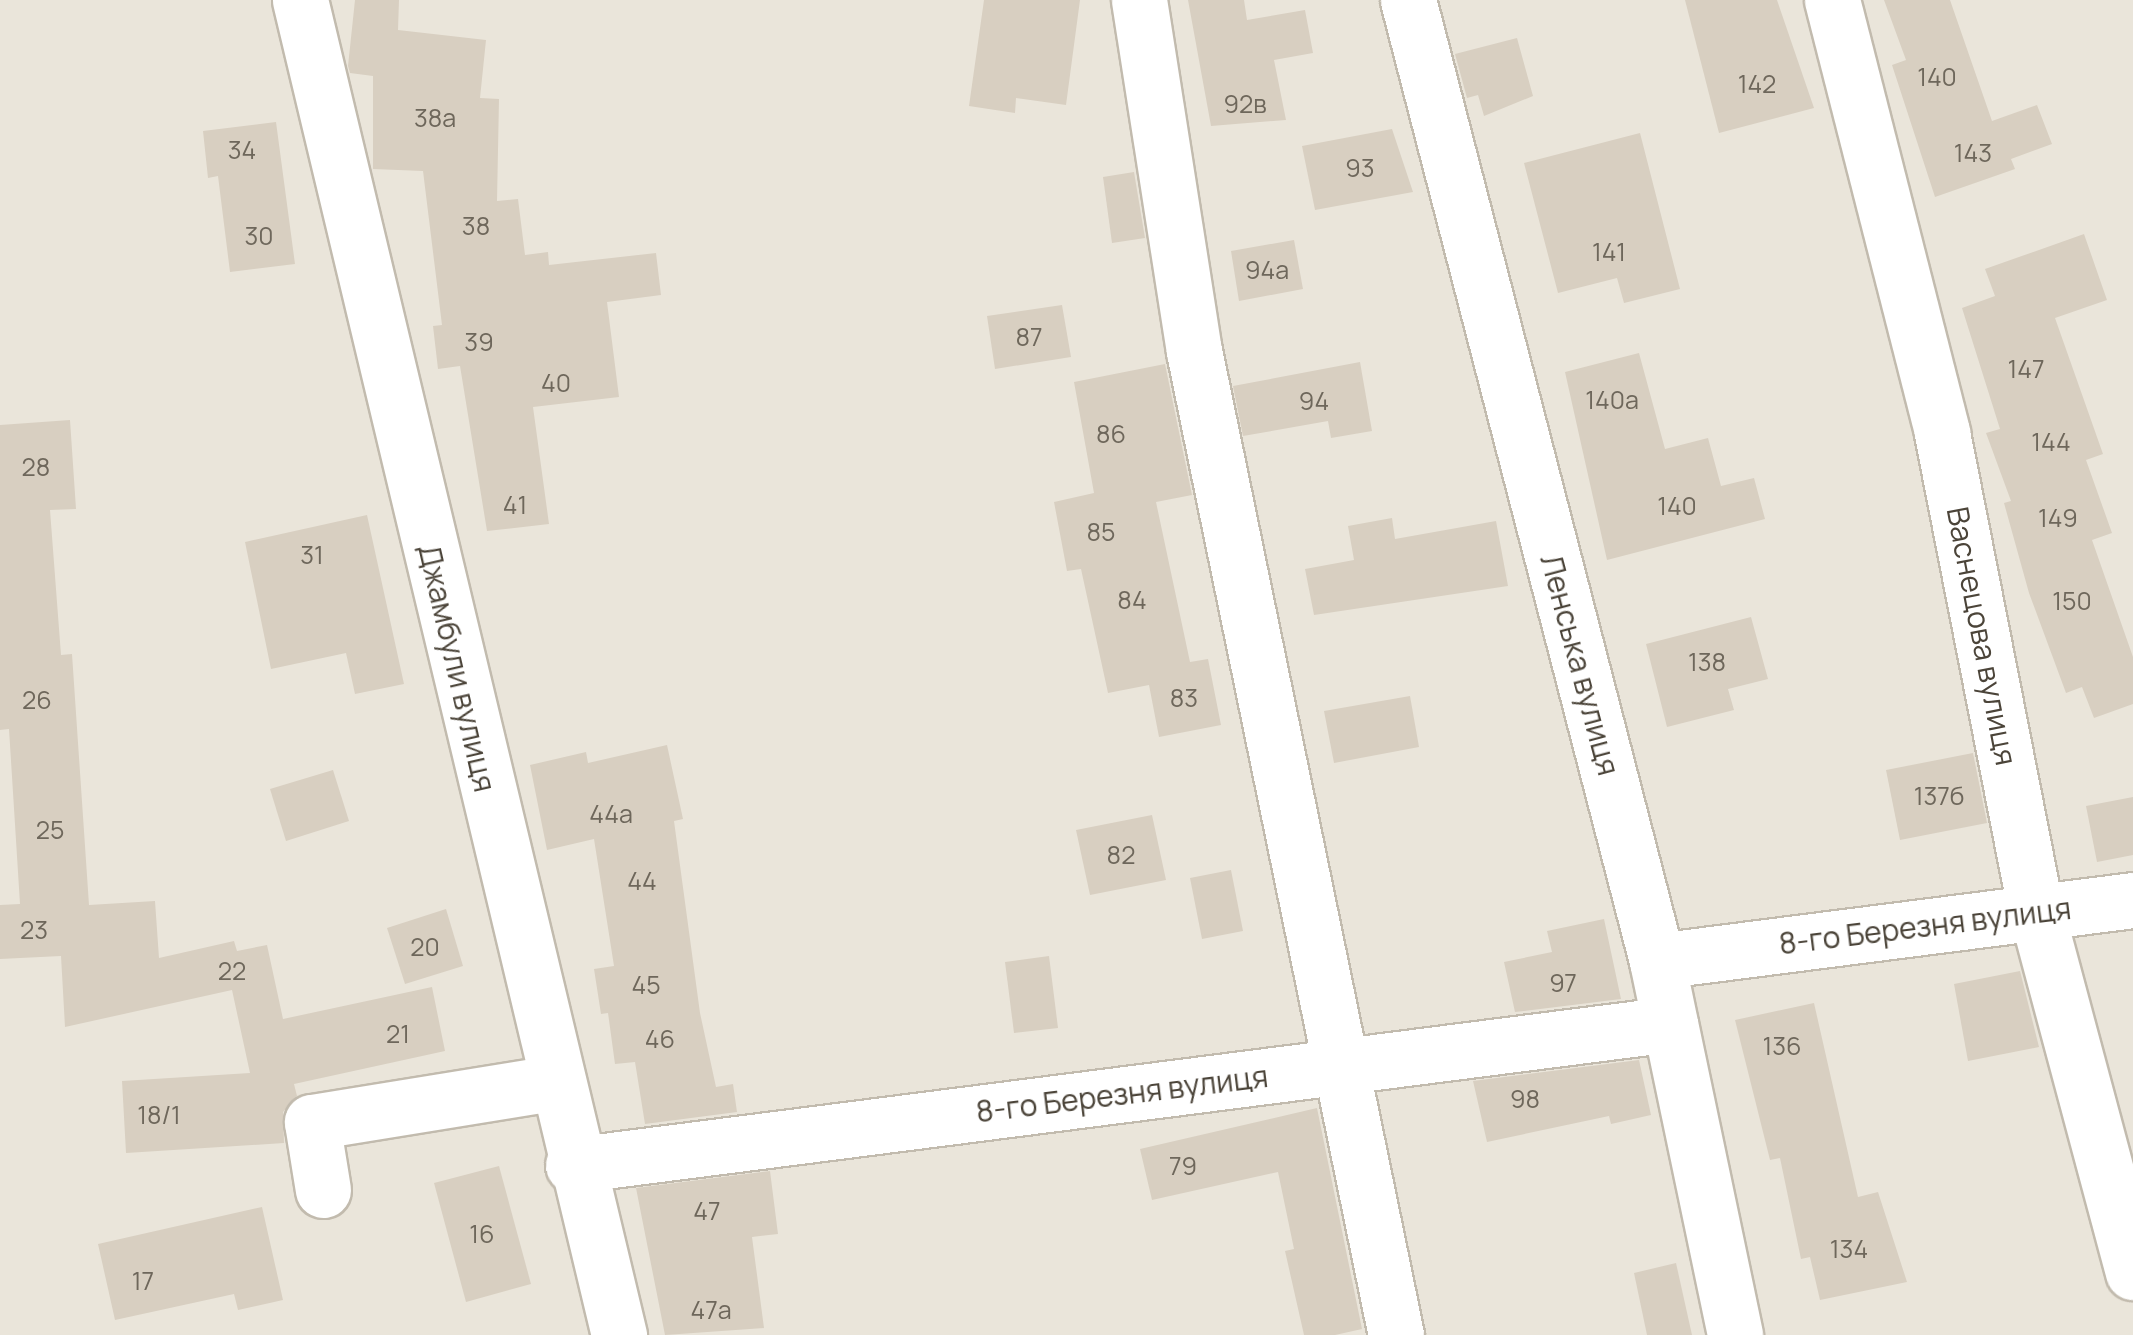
<!DOCTYPE html>
<meta charset="utf-8">
<style>
body{margin:0}
#map{position:relative;width:2133px;height:1335px;overflow:hidden;background:#f6f3ec;font-family:Manrope,sans-serif}
div>[style]{position:absolute}
.residential>*{inset:0;background:#eae5da}
.building>*{inset:0;background:#d8cfc1}
.roads{filter:drop-shadow(2px 0 #c2bbae) drop-shadow(-2px 0 #c2bbae) drop-shadow(0 2px #c2bbae) drop-shadow(0 -2px #c2bbae)}
.minor>*{height:55px;margin:-27.5px;padding:0 27.5px;transform-origin:27.5px;border-radius:27.5px;background:#fff}
span{translate:-50% -50%;white-space:nowrap;text-align:center;line-height:1.15;-webkit-text-stroke:10px #fff;paint-order:stroke}
.number-label{font-size:25px;color:#6e675b}
.number-label span{-webkit-text-stroke-width:0}
.street-label{font-size:30px;color:#4b4439}
</style>
<div id="map">
<div class="residential">
<i style="clip-path:polygon(0 0,2133px 0,2133px 1335px,0 1335px)"></i>
</div>
<div class="building">
<i style="clip-path:polygon(355px 0,399px 0,398px 30px,486px 40px,480px 98px,499px 99px,497px 201px,518px 199px,525px 255px,548px 252px,549px 265px,656px 253px,661px 295px,607px 302px,619px 397px,533px 407px,549px 524px,487px 531px,460px 366px,438px 369px,433px 326px,442px 325px,423px 171px,373px 169px,373px 76px,350px 73px,348px 66px)"></i>
<i style="clip-path:polygon(984px 0,1080px 0,1066px 105px,1016px 98px,1015px 113px,969px 106px)"></i>
<i style="clip-path:polygon(1188px 0,1244px 0,1247px 20px,1305px 10px,1313px 53px,1274px 60px,1286px 120px,1211px 126px)"></i>
<i style="clip-path:polygon(1685px 0,1777px 0,1814px 108px,1719px 133px)"></i>
<i style="clip-path:polygon(1884px 0,1950px 0,1992px 121px,2037px 105px,2052px 144px,2011px 159px,2015px 169px,1935px 197px,1892px 65px,1906px 60px)"></i>
<i style="clip-path:polygon(1517px 38px,1533px 96px,1484px 116px,1478px 95px,1467px 98px,1455px 54px)"></i>
<i style="clip-path:polygon(276px 122px,295px 264px,230px 272px,218px 176px,208px 178px,203px 131px)"></i>
<i style="clip-path:polygon(1392px 129px,1413px 192px,1315px 210px,1302px 146px)"></i>
<i style="clip-path:polygon(1640px 133px,1680px 289px,1624px 303px,1617px 278px,1558px 293px,1524px 163px)"></i>
<i style="clip-path:polygon(1134px 172px,1145px 238px,1112px 243px,1103px 177px)"></i>
<i style="clip-path:polygon(2084px 234px,2107px 300px,2055px 318px,2103px 454px,2086px 460px,2112px 533px,2092px 540px,2133px 657px,2133px 704px,2094px 718px,2082px 687px,2066px 693px,2029px 593px,2004px 503px,2011px 501px,1986px 433px,2000px 429px,1962px 308px,1995px 296px,1985px 269px)"></i>
<i style="clip-path:polygon(1294px 240px,1303px 289px,1239px 301px,1231px 251px)"></i>
<i style="clip-path:polygon(1062px 305px,1071px 357px,995px 369px,987px 316px)"></i>
<i style="clip-path:polygon(1639px 353px,1665px 449px,1708px 438px,1721px 486px,1754px 478px,1765px 519px,1607px 560px,1565px 372px)"></i>
<i style="clip-path:polygon(1360px 362px,1372px 431px,1331px 438px,1328px 421px,1243px 436px,1233px 386px)"></i>
<i style="clip-path:polygon(1165px 364px,1192px 495px,1156px 502px,1190px 662px,1208px 659px,1221px 725px,1159px 737px,1149px 685px,1108px 693px,1081px 569px,1067px 571px,1054px 502px,1094px 493px,1074px 382px)"></i>
<i style="clip-path:polygon(70px 420px,76px 509px,50px 510px,61px 655px,72px 654px,89px 905px,155px 901px,159px 958px,234px 941px,237px 951px,267px 945px,283px 1019px,432px 987px,445px 1051px,294px 1084px,297px 1096px,283px 1112px,284px 1143px,126px 1153px,122px 1081px,250px 1073px,232px 990px,65px 1027px,61px 956px,0 959px,0 905px,20px 904px,9px 729px,0 730px,0 425px)"></i>
<i style="clip-path:polygon(367px 515px,404px 684px,355px 694px,346px 653px,271px 669px,245px 542px)"></i>
<i style="clip-path:polygon(1392px 518px,1395px 539px,1496px 521px,1508px 586px,1314px 615px,1305px 569px,1354px 560px,1348px 526px)"></i>
<i style="clip-path:polygon(1751px 617px,1768px 679px,1728px 689px,1734px 710px,1667px 727px,1646px 644px)"></i>
<i style="clip-path:polygon(1410px 696px,1419px 747px,1334px 763px,1324px 711px)"></i>
<i style="clip-path:polygon(667px 745px,683px 819px,674px 821px,700px 1013px,716px 1087px,733px 1084px,737px 1112px,645px 1124px,635px 1062px,615px 1064px,608px 1013px,601px 1014px,594px 969px,614px 966px,594px 839px,547px 850px,530px 765px,586px 752px,588px 763px)"></i>
<i style="clip-path:polygon(1973px 753px,1987px 823px,1900px 840px,1886px 770px)"></i>
<i style="clip-path:polygon(333px 770px,349px 821px,286px 841px,270px 789px)"></i>
<i style="clip-path:polygon(2133px 797px,2133px 855px,2097px 862px,2086px 806px)"></i>
<i style="clip-path:polygon(1152px 815px,1166px 880px,1090px 895px,1076px 830px)"></i>
<i style="clip-path:polygon(1231px 870px,1243px 931px,1202px 939px,1190px 878px)"></i>
<i style="clip-path:polygon(446px 909px,463px 966px,405px 984px,387px 928px)"></i>
<i style="clip-path:polygon(1604px 919px,1621px 999px,1515px 1012px,1504px 962px,1552px 952px,1547px 931px)"></i>
<i style="clip-path:polygon(1049px 956px,1058px 1028px,1014px 1033px,1005px 962px)"></i>
<i style="clip-path:polygon(2020px 971px,2039px 1047px,1968px 1061px,1954px 984px)"></i>
<i style="clip-path:polygon(1814px 1003px,1858px 1197px,1878px 1192px,1907px 1282px,1820px 1300px,1810px 1257px,1801px 1259px,1780px 1158px,1770px 1160px,1735px 1020px)"></i>
<i style="clip-path:polygon(1639px 1060px,1651px 1115px,1611px 1124px,1609px 1116px,1487px 1142px,1473px 1081px)"></i>
<i style="clip-path:polygon(1317px 1108px,1362px 1329px,1335px 1335px,1304px 1335px,1285px 1251px,1294px 1249px,1278px 1172px,1152px 1200px,1140px 1149px)"></i>
<i style="clip-path:polygon(499px 1166px,531px 1284px,466px 1302px,434px 1183px)"></i>
<i style="clip-path:polygon(770px 1171px,778px 1234px,752px 1237px,764px 1328px,665px 1335px,636px 1188px)"></i>
<i style="clip-path:polygon(262px 1207px,283px 1300px,238px 1310px,234px 1294px,115px 1320px,98px 1244px)"></i>
<i style="clip-path:polygon(1676px 1263px,1692px 1335px,1647px 1335px,1634px 1273px)"></i>
</div>
<div class="roads">
<div class="minor">
<i style="left:300px;top:0;width:1373px;rotate:76.56deg"></i>
<i style="left:1139px;top:0;width:355px;rotate:81.1deg"></i>
<i style="left:1194px;top:351px;width:1005px;rotate:78.4deg"></i>
<i style="left:1408px;top:0;width:993px;rotate:75.47deg"></i>
<i style="left:1657px;top:961px;width:382px;rotate:78.2deg"></i>
<i style="left:1832px;top:0;width:447px;rotate:75.7deg"></i>
<i style="left:1942px;top:433px;width:486px;rotate:78.9deg"></i>
<i style="left:2036px;top:910px;width:375px;rotate:75deg"></i>
<i style="left:1657px;top:961px;width:480px;rotate:-7.3deg"></i>
<i style="left:573px;top:1165px;width:1106px;rotate:-7.32deg"></i>
<i style="left:323px;top:1190px;width:69px;rotate:-99.2deg"></i>
<i style="left:312px;top:1122px;width:245px;rotate:-9.2deg"></i>
</div>
</div>
<div class="number-label">
<span style="left:1937px;top:77px">140</span>
<span style="left:1757px;top:84px">142</span>
<span style="left:1245px;top:104px">92в</span>
<span style="left:435px;top:118px">38а</span>
<span style="left:242px;top:150px">34</span>
<span style="left:1973px;top:153px">143</span>
<span style="left:1360px;top:168px">93</span>
<span style="left:476px;top:226px">38</span>
<span style="left:259px;top:236px">30</span>
<span style="left:1609px;top:252px">141</span>
<span style="left:1267px;top:270px">94а</span>
<span style="left:1029px;top:337px">87</span>
<span style="left:479px;top:342px">39</span>
<span style="left:2026px;top:369px">147</span>
<span style="left:556px;top:383px">40</span>
<span style="left:1612px;top:400px">140а</span>
<span style="left:1314px;top:401px">94</span>
<span style="left:1111px;top:434px">86</span>
<span style="left:2051px;top:442px">144</span>
<span style="left:36px;top:467px">28</span>
<span style="left:515px;top:505px">41</span>
<span style="left:1677px;top:506px">140</span>
<span style="left:2058px;top:518px">149</span>
<span style="left:1101px;top:532px">85</span>
<span style="left:312px;top:555px">31</span>
<span style="left:1132px;top:600px">84</span>
<span style="left:2072px;top:601px">150</span>
<span style="left:1707px;top:662px">138</span>
<span style="left:1184px;top:698px">83</span>
<span style="left:37px;top:700px">26</span>
<span style="left:1939px;top:796px">137б</span>
<span style="left:611px;top:814px">44а</span>
<span style="left:50px;top:830px">25</span>
<span style="left:1121px;top:855px">82</span>
<span style="left:642px;top:881px">44</span>
<span style="left:34px;top:930px">23</span>
<span style="left:425px;top:947px">20</span>
<span style="left:232px;top:971px">22</span>
<span style="left:1563px;top:983px">97</span>
<span style="left:646px;top:985px">45</span>
<span style="left:398px;top:1034px">21</span>
<span style="left:660px;top:1039px">46</span>
<span style="left:1782px;top:1046px">136</span>
<span style="left:1525px;top:1099px">98</span>
<span style="left:159px;top:1115px">18/1</span>
<span style="left:1183px;top:1166px">79</span>
<span style="left:707px;top:1211px">47</span>
<span style="left:482px;top:1234px">16</span>
<span style="left:1849px;top:1249px">134</span>
<span style="left:143px;top:1281px">17</span>
<span style="left:711px;top:1310px">47а</span>
</div>
<div class="street-label">
<span style="left:1982px;top:636px;rotate:79deg">Васнецова вулиця</span>
<span style="left:1580px;top:665px;rotate:75deg">Ленська вулиця</span>
<span style="left:457px;top:668px;rotate:77deg">Джамбули вулиця</span>
<span style="left:1925px;top:926px;rotate:-7deg">8-го Березня вулиця</span>
<span style="left:1122px;top:1094px;rotate:-7deg">8-го Березня вулиця</span>
</div>
</div>
